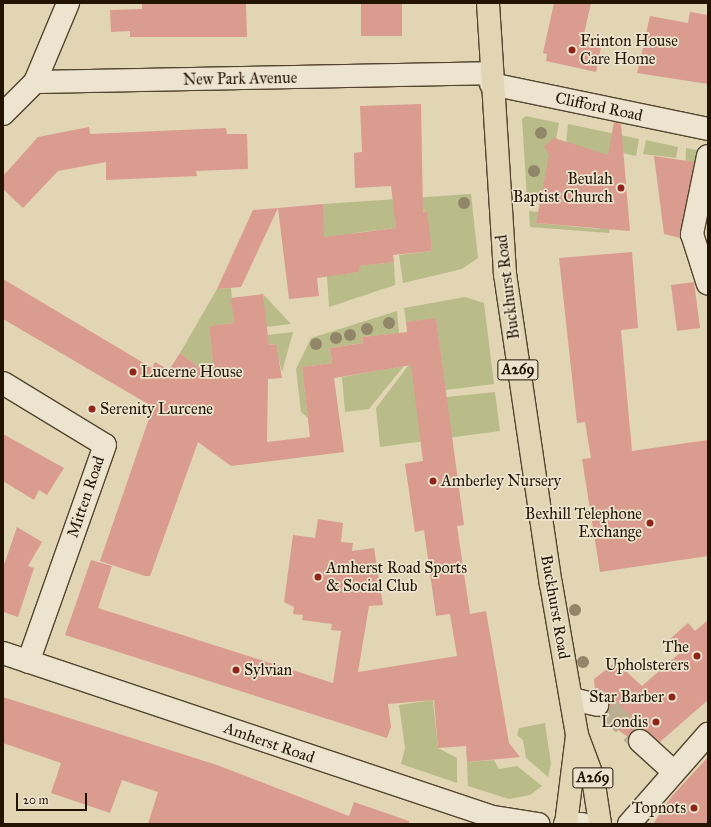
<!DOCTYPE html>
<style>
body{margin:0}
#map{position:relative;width:711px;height:827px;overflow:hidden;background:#e2d5b4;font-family:"IM FELL Great Primer",serif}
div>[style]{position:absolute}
.green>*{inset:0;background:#b9bc89}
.building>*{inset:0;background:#da9c8e}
.minor-tunnel>*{height:22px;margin-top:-11px;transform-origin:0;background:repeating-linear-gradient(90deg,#bcae90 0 22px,transparent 0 33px)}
.roads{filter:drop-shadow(1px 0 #53442e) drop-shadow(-1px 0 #53442e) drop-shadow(0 1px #53442e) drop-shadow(0 -1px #53442e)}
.minor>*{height:22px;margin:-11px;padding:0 11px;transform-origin:11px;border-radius:11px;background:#ece4ce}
.major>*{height:22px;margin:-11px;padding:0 11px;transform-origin:11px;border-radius:11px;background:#e2d5b4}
.trees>*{width:12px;height:12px;margin:-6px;border-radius:50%;background:#928668}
.dots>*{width:11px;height:11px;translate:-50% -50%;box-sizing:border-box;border:2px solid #ece4ce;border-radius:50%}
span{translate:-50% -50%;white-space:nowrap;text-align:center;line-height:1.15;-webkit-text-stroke:3.5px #ece4ce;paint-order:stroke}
.shield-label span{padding:1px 3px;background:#ece4ce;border:1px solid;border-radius:3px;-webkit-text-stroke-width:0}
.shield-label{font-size:15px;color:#231401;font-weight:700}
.poi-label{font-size:16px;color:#231401}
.left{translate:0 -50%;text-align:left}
.right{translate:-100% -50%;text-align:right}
.street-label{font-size:16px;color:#231401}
.frame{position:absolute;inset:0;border:4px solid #231401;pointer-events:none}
.scale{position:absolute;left:16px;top:793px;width:71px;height:18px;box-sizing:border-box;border:2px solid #231401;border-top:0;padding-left:5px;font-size:12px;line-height:14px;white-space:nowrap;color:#231401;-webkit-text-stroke:3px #ece4ce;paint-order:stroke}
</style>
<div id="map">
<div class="green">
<i style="clip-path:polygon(526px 116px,559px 123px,556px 139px,545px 148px,551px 153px,540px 202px,527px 199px,522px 119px)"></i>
<i style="clip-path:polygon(568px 124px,639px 139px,636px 156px,609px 150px,609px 157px,566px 143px)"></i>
<i style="clip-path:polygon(646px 140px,678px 147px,676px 158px,643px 154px)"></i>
<i style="clip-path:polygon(686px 148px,702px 151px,690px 212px,684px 211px)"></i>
<i style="clip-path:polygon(471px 194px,478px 258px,462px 269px,403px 283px,399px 255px,432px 251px,426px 211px,395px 215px,396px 228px,354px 233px,322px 242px,323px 204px)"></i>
<i style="clip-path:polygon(529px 211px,539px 212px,536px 223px,599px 229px,613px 213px,609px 233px,530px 227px)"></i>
<i style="clip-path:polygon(394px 262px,395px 285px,329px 307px,327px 276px,359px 272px,359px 266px)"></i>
<i style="clip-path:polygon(231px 288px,234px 323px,209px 326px,213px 360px,233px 394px,180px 353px,217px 289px)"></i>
<i style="clip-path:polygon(263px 294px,291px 324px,266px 327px)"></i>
<i style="clip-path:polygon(465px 297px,484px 303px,494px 384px,445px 390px,436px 319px,406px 322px,404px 308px)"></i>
<i style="clip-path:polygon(397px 311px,399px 333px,362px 337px,363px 343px,330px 348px,332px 363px,302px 367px,308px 418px,301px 412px,296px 369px,311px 338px)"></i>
<i style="clip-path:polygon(293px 332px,282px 372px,275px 344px,269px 345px,267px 335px)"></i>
<i style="clip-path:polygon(411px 362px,446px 397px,495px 392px,500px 431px,380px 447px,376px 408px)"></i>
<i style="clip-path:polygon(404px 366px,369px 409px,345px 412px,342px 377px)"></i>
<i style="clip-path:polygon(433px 700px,438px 748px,457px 758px,457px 783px,401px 764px,405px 748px,399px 705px)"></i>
<i style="clip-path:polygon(545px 723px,551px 764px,548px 777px,526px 758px,523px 740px,517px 735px,519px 728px)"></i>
<i style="clip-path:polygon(494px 760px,499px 769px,517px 766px,542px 786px,530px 795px,509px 799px,468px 786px,467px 762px)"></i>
</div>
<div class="building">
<i style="clip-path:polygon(142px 3px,246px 3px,247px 37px,130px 37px,130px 31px,111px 32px,110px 10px,142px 9px)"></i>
<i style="clip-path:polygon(361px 3px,402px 3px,402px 36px,361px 36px)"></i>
<i style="clip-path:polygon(554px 3px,591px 3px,584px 34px,585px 43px,601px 47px,596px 72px,546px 61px,547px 54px,543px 53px)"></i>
<i style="clip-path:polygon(690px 12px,708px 15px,708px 84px,637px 73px,650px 16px,688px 23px)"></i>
<i style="clip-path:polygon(421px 104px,423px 212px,427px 211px,432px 251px,393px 255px,394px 262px,359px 266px,359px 272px,317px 278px,319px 296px,289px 299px,278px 208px,323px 204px,324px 237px,396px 228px,391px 186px,355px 188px,354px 153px,362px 152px,360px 106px)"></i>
<i style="clip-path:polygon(614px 122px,621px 124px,630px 231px,536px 223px,549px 155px,544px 146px,554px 138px,608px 155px)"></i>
<i style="clip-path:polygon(89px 127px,90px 134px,226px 128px,227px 134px,247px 134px,248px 169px,196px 171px,197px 176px,106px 180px,106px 162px,58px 171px,23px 208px,3px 189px,3px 176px,38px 137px)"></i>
<i style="clip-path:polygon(654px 156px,694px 162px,680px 238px,664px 234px)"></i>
<i style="clip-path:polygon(278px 208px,241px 287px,217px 289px,253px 210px)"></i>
<i style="clip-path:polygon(632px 252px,638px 328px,621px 330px,632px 451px,708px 440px,708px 556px,600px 572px,582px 459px,591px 458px,585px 422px,577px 423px,559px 258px)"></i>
<i style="clip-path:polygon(3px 279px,152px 368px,155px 362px,169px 370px,180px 353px,215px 380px,209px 326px,234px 323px,231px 298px,263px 294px,269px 345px,276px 344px,282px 378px,268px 379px,267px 442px,310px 437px,302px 367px,332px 363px,330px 348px,363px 343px,362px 337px,407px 332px,406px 322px,436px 318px,464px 525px,457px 526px,470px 614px,486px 611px,509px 743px,520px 757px,467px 762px,466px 746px,438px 748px,434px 700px,388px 704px,391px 727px,387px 738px,65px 635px,91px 560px,112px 566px,98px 608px,333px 683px,341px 631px,331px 630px,332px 624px,302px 620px,303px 615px,293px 614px,294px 607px,284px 602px,293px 535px,315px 538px,318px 519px,343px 523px,341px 542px,353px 543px,352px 551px,374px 548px,383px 605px,369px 606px,358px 672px,457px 656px,450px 614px,436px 616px,424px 530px,415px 532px,405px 464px,423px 461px,411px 365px,334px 378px,344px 452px,231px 466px,198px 442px,150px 576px,145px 576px,100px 561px,153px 407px,3px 319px)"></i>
<i style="clip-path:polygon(694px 282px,700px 328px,677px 331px,671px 285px)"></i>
<i style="clip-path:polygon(3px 434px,64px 468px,47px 495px,39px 490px,34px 500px,3px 481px)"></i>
<i style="clip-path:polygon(17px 527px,42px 542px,28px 566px,34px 568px,18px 617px,3px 612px,3px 568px)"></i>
<i style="clip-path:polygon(708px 620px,708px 700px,660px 742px,643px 729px,636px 729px,628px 737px,611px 725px,603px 716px,609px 708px,609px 701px,595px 692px,594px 679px,616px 662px,642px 686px,681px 652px,670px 639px,688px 623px,695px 631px)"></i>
<i style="clip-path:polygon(3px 697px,217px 765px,349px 816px,354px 802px,409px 821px,409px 824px,148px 824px,158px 792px,122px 780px,110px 813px,51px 793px,61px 763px,3px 743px)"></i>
<i style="clip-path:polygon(708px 757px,708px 824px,653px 824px,672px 796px)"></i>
</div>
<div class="minor-tunnel">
<i style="left:597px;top:705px;width:12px;rotate:20deg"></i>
<i style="left:608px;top:709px;width:45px;rotate:45deg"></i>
</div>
<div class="roads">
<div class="minor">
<i style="left:35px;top:82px;width:86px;rotate:-67.3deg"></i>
<i style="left:491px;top:84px;width:222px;rotate:11.7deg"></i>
<i style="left:3px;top:114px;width:45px;rotate:-45deg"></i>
<i style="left:35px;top:82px;width:455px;rotate:-1.1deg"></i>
<i style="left:708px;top:156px;width:80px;rotate:101.6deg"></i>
<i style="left:692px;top:234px;width:52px;rotate:72.3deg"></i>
<i style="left:3px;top:383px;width:119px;rotate:31.3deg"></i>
<i style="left:105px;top:445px;width:230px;rotate:109.5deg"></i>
<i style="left:3px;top:653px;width:517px;rotate:18.51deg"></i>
<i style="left:493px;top:817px;width:46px;rotate:8.8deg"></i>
<i style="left:572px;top:699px;width:26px;rotate:13deg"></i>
<i style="left:640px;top:741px;width:45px;rotate:42.3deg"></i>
<i style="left:565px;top:824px;width:17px"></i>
<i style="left:629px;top:824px;width:120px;rotate:-48.7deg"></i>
</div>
<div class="major">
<i style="left:488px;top:3px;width:272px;rotate:86.4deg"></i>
<i style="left:505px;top:274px;width:313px;rotate:81.6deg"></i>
<i style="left:551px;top:584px;width:153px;rotate:80.2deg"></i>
<i style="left:577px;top:735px;width:46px;rotate:69.6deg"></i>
<i style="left:593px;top:778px;width:47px;rotate:81.3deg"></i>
<i style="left:566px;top:824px;width:89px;rotate:-82.9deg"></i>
</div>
</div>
<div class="trees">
<i style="left:541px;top:133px"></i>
<i style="left:534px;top:171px"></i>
<i style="left:464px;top:203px"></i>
<i style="left:389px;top:323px"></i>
<i style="left:367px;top:329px"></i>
<i style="left:350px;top:335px"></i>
<i style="left:336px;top:338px"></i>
<i style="left:316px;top:344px"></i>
<i style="left:575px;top:610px"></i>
<i style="left:583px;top:662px"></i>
</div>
<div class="dots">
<i style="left:572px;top:50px;background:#8f2418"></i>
<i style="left:621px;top:188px;background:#8f2418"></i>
<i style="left:133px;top:372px;background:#8f2418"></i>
<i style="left:92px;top:409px;background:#8f2418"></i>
<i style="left:433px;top:481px;background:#8f2418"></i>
<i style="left:650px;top:523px;background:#8f2418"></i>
<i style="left:318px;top:577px;background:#8f2418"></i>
<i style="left:697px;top:656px;background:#8f2418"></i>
<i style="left:236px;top:670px;background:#8f2418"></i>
<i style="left:672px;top:697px;background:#8f2418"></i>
<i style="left:656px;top:722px;background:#8f2418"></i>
<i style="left:694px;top:808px;background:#8f2418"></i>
</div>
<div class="shield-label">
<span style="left:518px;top:370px">A269</span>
<span style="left:593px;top:778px">A269</span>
</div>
<div class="poi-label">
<span class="left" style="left:580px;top:50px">Frinton House<br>Care Home</span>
<span class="right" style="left:613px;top:188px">Beulah<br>Baptist Church</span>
<span class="left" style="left:141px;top:372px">Lucerne House</span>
<span class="left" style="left:100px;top:409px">Serenity Lurcene</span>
<span class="left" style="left:441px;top:481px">Amberley Nursery</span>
<span class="right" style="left:642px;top:523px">Bexhill Telephone<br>Exchange</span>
<span class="left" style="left:326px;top:577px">Amherst Road Sports<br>&amp; Social Club</span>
<span class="right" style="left:689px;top:656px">The<br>Upholsterers</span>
<span class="left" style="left:244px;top:670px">Sylvian</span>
<span class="right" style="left:664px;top:697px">Star Barber</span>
<span class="right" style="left:648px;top:722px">Londis</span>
<span class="right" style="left:686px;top:808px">Topnots</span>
</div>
<div class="street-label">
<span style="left:240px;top:79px;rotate:-1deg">New Park Avenue</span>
<span style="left:599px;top:107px;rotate:12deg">Clifford Road</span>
<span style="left:508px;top:287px;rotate:-97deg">Buckhurst Road</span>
<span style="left:86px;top:497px;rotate:-71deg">Mitten Road</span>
<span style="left:555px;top:607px;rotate:80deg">Buckhurst Road</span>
<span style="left:269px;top:743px;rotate:19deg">Amherst Road</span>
</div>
<div class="frame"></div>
<div class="scale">20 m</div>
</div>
